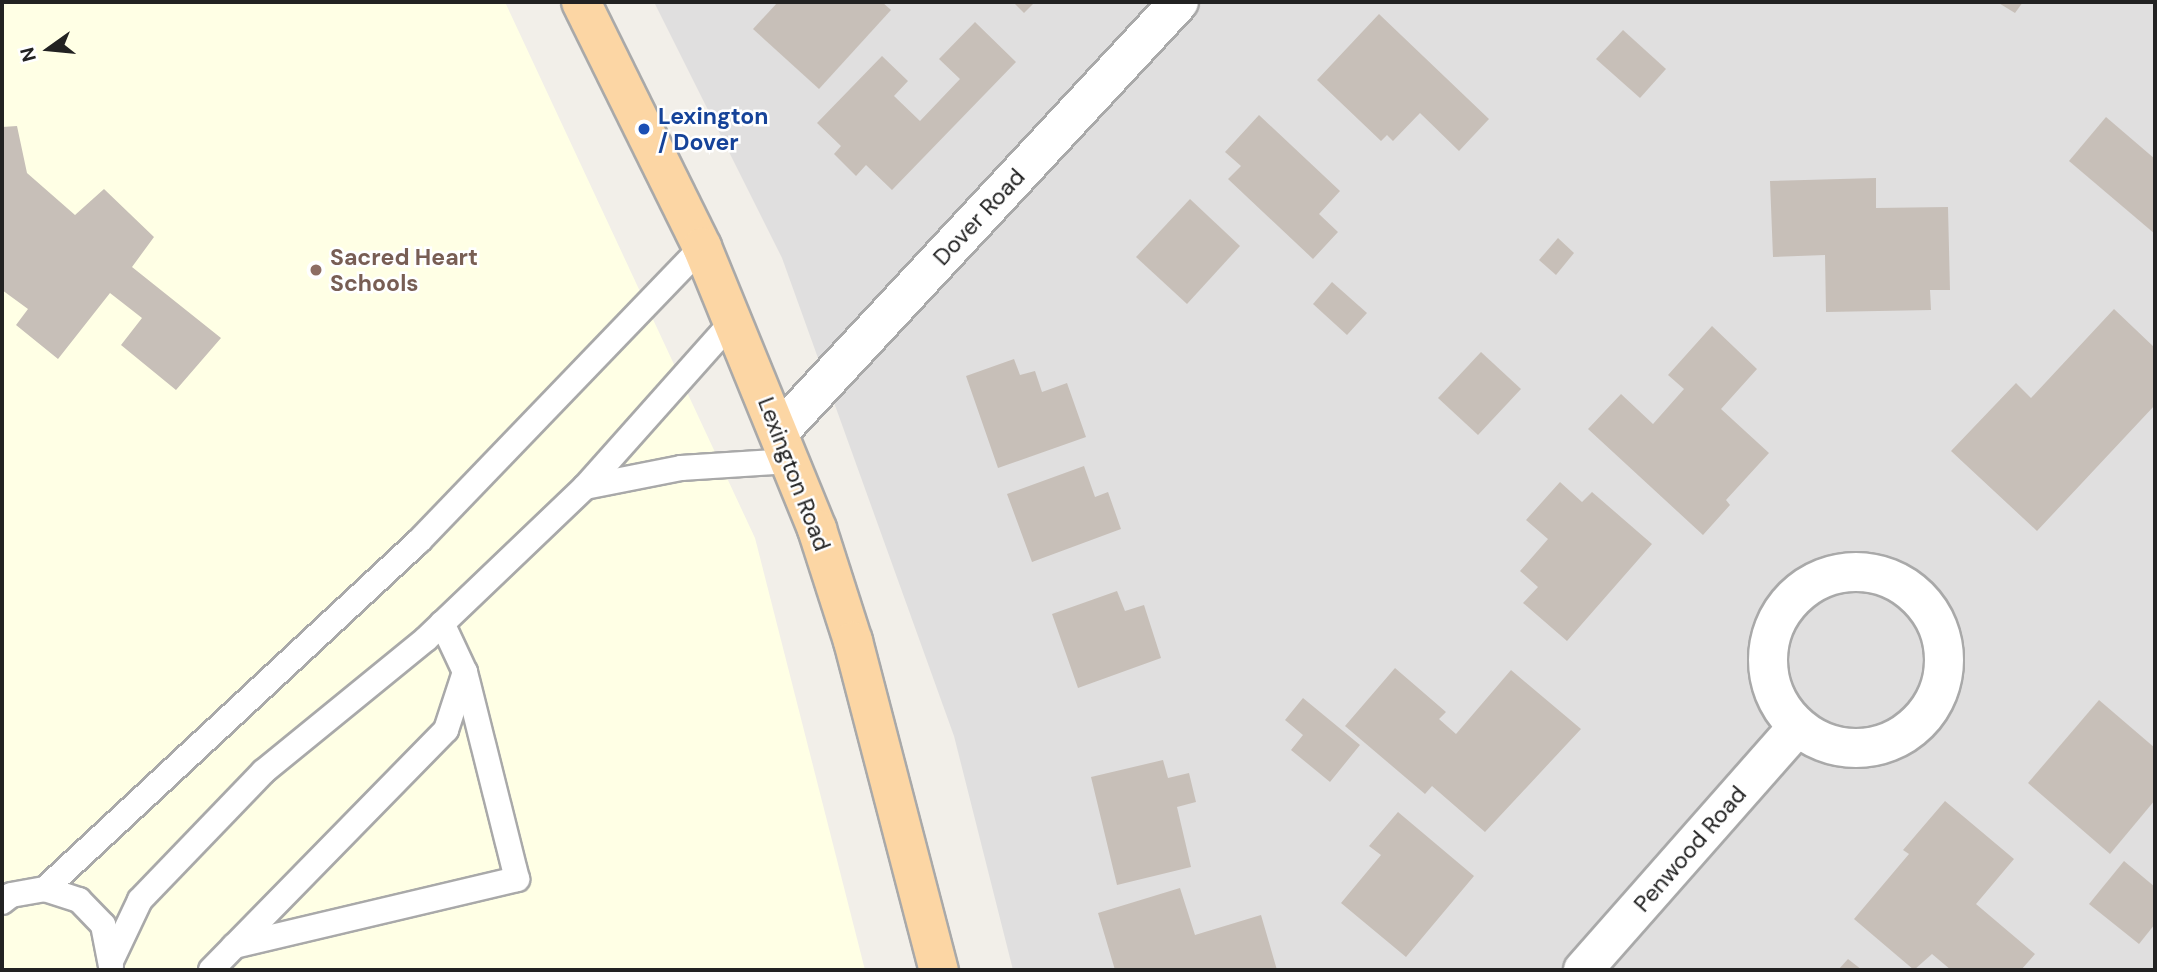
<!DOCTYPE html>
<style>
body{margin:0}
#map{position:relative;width:2157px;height:972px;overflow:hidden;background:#f2efe9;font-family:"DM Sans",sans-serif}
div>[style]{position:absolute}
.residential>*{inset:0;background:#e0dfdf}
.education>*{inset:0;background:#ffffe5}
.building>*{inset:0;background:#c7bfb8}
.roads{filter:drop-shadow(2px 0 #a9a9a9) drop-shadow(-2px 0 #a9a9a9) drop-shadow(0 2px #a9a9a9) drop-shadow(0 -2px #a9a9a9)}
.service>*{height:24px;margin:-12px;padding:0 12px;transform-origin:12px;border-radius:12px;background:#fff}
.minor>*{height:38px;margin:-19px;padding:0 19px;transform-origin:19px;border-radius:19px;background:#fff}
.minor>.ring{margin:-19px;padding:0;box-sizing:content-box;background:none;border:38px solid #fff;border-radius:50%}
.primary>*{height:38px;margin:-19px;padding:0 19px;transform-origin:19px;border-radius:19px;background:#fcd6a4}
.dots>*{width:19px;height:19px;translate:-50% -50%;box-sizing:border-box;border:4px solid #fff;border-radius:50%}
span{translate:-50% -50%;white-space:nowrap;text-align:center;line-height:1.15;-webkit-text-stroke:5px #fff;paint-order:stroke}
.transit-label{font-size:23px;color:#164399;font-weight:700}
.left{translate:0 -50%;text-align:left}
.street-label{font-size:23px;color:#222}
.education-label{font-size:23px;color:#785e54;font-weight:700}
.frame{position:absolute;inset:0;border:4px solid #222;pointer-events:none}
.north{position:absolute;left:14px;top:14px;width:70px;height:70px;-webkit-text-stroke:5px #fff;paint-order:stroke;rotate:255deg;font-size:19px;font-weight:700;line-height:28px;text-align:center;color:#222}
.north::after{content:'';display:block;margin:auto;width:24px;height:32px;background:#222;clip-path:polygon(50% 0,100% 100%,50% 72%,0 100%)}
</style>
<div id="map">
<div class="residential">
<i style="clip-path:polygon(654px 2px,2155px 2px,2155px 970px,1013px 970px,954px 736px,782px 258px)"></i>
</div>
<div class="education">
<i style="clip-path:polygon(2px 2px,505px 2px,755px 538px,865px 970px,2px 970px)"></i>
</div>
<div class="building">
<i style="clip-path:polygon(778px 2px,882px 2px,891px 10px,819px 89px,753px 29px)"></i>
<i style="clip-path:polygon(1013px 2px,1035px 2px,1024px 13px)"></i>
<i style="clip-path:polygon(1997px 2px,2023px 2px,2015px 13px)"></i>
<i style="clip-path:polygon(1379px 14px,1489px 119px,1459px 151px,1420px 113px,1393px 141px,1387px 135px,1381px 141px,1317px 80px)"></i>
<i style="clip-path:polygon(975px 22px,1016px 62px,892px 190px,866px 165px,856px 176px,834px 154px,841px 146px,817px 123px,882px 56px,908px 81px,894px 96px,920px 121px,960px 79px,939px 59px)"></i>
<i style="clip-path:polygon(1623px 30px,1666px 69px,1640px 98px,1596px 59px)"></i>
<i style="clip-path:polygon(1259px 115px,1340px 191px,1319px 214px,1338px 232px,1313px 259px,1228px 179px,1241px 166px,1225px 152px)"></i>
<i style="clip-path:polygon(2106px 117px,2155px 159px,2155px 234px,2069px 161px)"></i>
<i style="clip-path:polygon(17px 126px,27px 173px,75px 215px,104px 189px,154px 237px,132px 267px,221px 338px,176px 390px,121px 345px,142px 318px,110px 293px,58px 359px,16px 325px,28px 309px,2px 290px,2px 127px)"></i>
<i style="clip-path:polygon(1876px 178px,1876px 208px,1948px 207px,1950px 290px,1930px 290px,1931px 310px,1826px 312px,1825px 255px,1773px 257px,1770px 181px)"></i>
<i style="clip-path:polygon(1190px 199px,1240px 246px,1187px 304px,1136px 257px)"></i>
<i style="clip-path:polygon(1558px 238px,1574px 253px,1556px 275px,1539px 260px)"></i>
<i style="clip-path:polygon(1332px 282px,1367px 313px,1347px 335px,1313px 304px)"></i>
<i style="clip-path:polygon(2114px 309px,2155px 348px,2155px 405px,2037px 531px,1951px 451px,2016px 383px,2031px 398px)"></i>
<i style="clip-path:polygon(1712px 326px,1757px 369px,1721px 409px,1769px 453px,1726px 500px,1730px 505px,1703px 535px,1588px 429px,1621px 394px,1653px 424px,1684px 389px,1668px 375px)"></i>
<i style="clip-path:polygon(1481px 352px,1521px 389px,1478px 435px,1438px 398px)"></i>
<i style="clip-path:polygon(1014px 359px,1020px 375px,1035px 371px,1042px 392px,1067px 383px,1086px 437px,998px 468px,966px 376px)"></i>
<i style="clip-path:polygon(1084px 466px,1095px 497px,1108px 492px,1121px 529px,1032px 562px,1007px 494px)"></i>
<i style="clip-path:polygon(1560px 482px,1582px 502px,1592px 492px,1652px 544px,1567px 641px,1523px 603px,1538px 587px,1520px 571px,1548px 539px,1526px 520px)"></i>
<i style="clip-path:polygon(1117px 591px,1125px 611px,1144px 605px,1161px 658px,1078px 688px,1052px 614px)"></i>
<i style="clip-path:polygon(1395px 668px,1446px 712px,1439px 719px,1456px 734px,1511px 670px,1581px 729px,1485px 832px,1432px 786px,1425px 794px,1345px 726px)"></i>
<i style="clip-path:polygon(1303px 698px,1360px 745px,1330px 782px,1291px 750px,1303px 735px,1285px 720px)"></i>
<i style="clip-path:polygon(2099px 700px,2155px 748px,2155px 800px,2110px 854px,2028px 783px)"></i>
<i style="clip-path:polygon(1163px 760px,1168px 778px,1189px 773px,1196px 802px,1177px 807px,1191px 867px,1117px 885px,1091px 777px)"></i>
<i style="clip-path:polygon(1945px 801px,2014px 859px,1976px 904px,2035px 954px,2021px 970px,1951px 970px,1932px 954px,1914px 970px,1854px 919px,1909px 854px,1903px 850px)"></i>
<i style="clip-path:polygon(1398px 812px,1474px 876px,1406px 957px,1341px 903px,1381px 855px,1369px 846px)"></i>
<i style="clip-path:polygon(2124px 861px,2155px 887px,2155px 924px,2139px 944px,2089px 904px)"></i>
<i style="clip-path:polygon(1180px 888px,1195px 935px,1261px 915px,1277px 970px,1115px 970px,1098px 913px)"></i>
<i style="clip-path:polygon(1848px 959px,1862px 970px,1838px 970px)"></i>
</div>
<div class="roads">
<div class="service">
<i style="left:585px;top:487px;width:98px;rotate:-11.2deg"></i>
<i style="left:681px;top:468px;width:109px;rotate:-3.7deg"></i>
<i style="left:45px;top:889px;width:511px;rotate:-42.94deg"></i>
<i style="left:419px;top:541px;width:408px;rotate:-46.1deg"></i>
<i style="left:2px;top:902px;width:11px;rotate:-38deg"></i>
<i style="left:11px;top:895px;width:35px;rotate:-10deg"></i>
<i style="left:45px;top:889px;width:36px;rotate:18deg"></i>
<i style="left:79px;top:900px;width:35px;rotate:46deg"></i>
<i style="left:103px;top:925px;width:42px;rotate:79deg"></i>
<i style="left:234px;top:946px;width:291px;rotate:-13.3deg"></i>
<i style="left:517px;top:879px;width:213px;rotate:-104.1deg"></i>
<i style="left:112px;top:959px;width:65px;rotate:-64.6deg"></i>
<i style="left:140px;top:900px;width:178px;rotate:-46.1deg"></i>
<i style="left:263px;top:772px;width:210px;rotate:-39.2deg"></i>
<i style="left:426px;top:639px;width:220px;rotate:-43.7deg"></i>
<i style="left:585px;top:487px;width:222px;rotate:-48.3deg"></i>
<i style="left:211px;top:970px;width:336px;rotate:-45.6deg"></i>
<i style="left:446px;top:730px;width:61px;rotate:-71.9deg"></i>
<i style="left:465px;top:672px;width:54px;rotate:-115.1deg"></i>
</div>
<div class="minor">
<i style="left:779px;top:432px;width:587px;rotate:-47.07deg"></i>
<i class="ring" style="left:1768px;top:572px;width:138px;height:138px"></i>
<i style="left:1583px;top:970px;width:324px;rotate:-48.6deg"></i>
</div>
<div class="primary">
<i style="left:581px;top:2px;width:273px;rotate:63.7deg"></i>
<i style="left:702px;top:247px;width:305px;rotate:67.8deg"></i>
<i style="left:817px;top:529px;width:118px;rotate:72.2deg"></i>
<i style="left:853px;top:641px;width:340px;rotate:75.4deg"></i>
</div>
</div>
<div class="dots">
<i style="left:644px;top:129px;background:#1a4fb4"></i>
<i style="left:316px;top:270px;background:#8d6e63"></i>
</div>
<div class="transit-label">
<span class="left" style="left:658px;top:129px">Lexington<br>/ Dover</span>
</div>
<div class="street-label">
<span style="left:979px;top:217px;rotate:-47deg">Dover Road</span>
<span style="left:794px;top:474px;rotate:69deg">Lexington Road</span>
<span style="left:1690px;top:849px;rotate:-49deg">Penwood Road</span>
</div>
<div class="education-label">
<span class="left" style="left:330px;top:270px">Sacred Heart<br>Schools</span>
</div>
<div class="frame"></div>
<div class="north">N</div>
</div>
